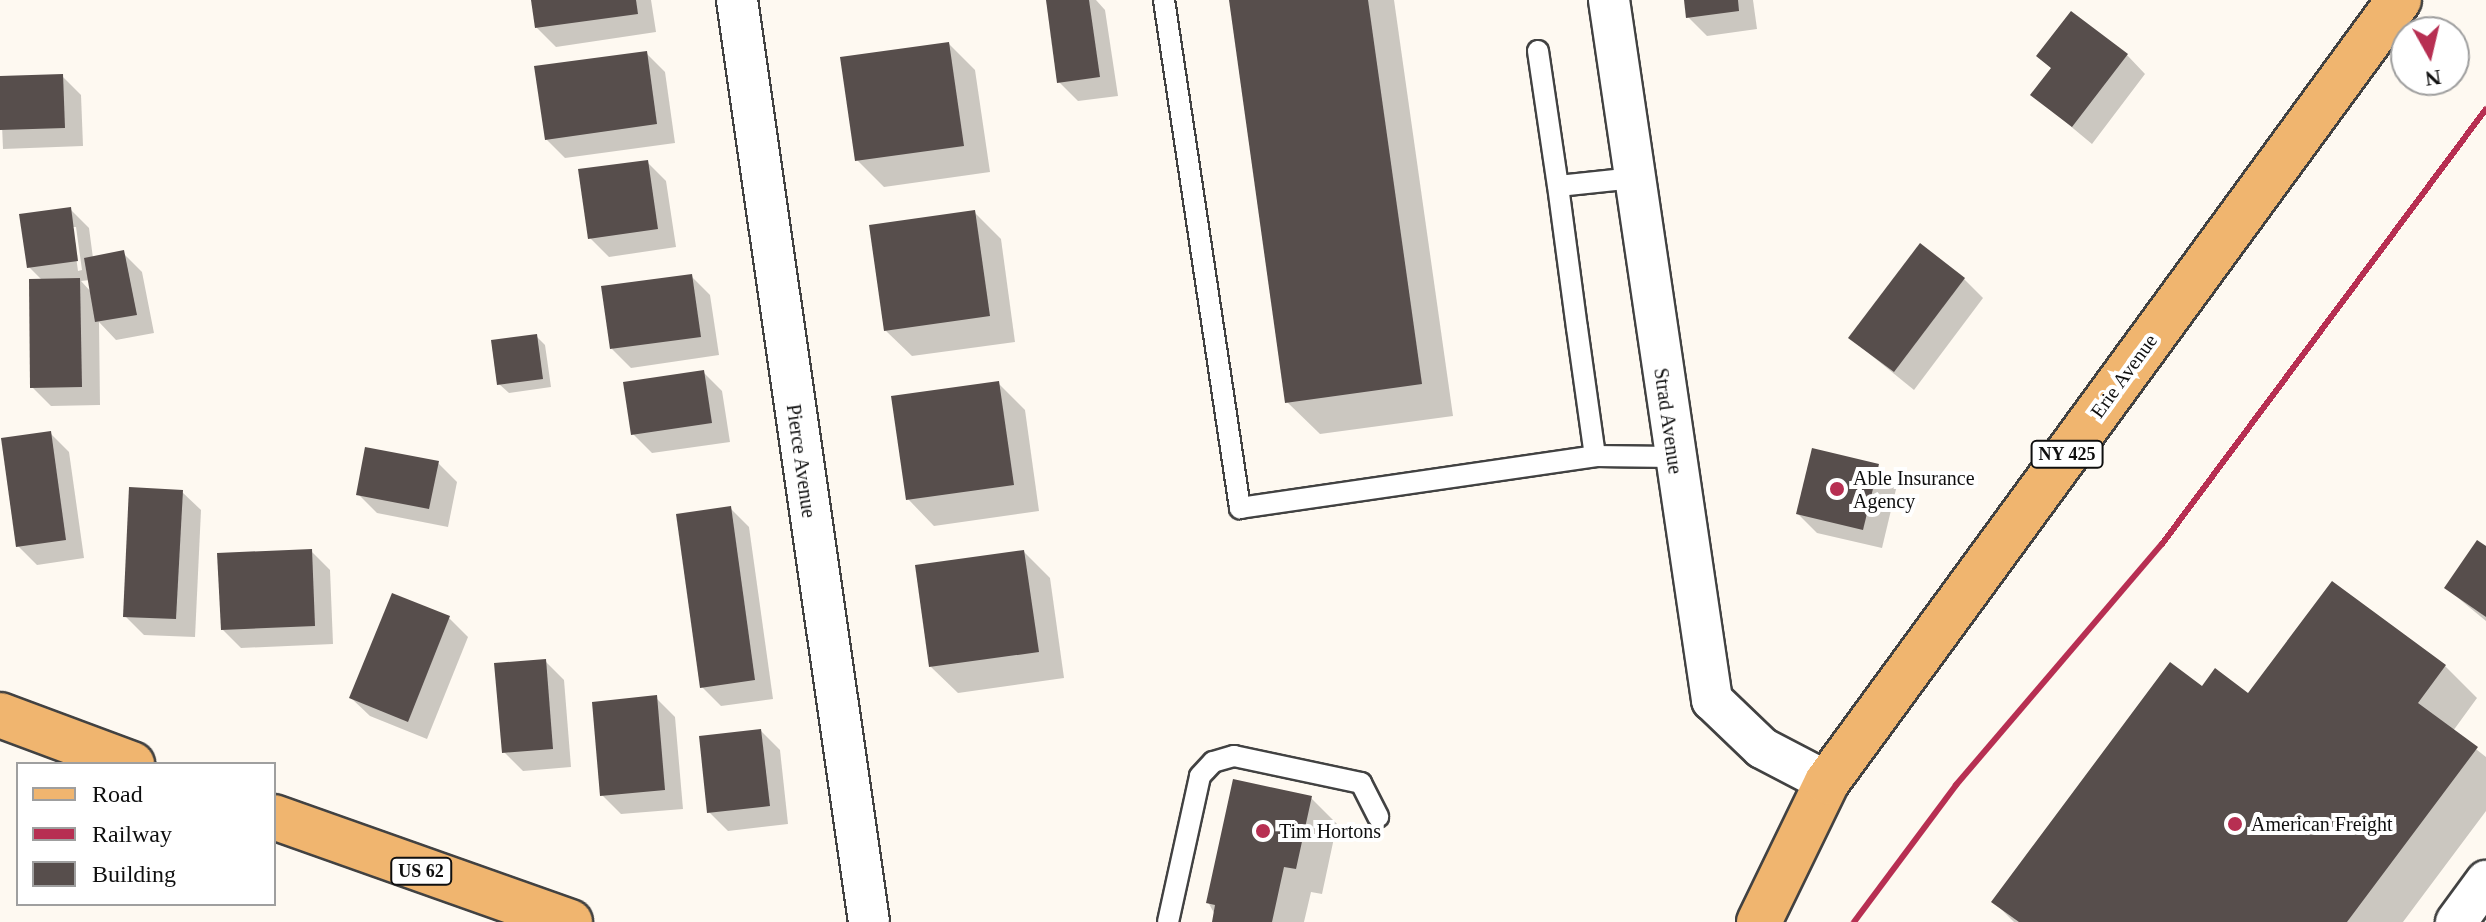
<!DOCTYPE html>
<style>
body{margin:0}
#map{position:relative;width:2486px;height:922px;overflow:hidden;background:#fef9f1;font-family:Georgia,serif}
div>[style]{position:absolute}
.shadow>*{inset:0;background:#0003}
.building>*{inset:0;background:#574e4c}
.roads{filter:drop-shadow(2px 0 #424242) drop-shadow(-2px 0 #424242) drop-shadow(0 2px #424242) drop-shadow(0 -2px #424242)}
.lane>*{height:20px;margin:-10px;padding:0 10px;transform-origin:10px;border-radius:10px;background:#fff}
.street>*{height:40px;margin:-20px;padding:0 20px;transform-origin:20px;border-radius:20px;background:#fff}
.primary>*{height:44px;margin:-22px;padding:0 22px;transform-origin:22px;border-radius:22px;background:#f0b56f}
.rail>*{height:6px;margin:-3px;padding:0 3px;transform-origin:3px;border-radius:3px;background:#b72f52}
.dots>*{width:22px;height:22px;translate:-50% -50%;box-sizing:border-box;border:4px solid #fff;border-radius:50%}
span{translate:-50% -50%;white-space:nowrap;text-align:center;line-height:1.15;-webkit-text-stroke:8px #fff;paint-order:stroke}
.shield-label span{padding:2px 6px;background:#fff;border:2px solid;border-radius:6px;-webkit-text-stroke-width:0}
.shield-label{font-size:18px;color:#0f0f0f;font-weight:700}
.street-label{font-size:20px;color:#0f0f0f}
.poi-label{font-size:20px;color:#0f0f0f}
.left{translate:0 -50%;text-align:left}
.legend{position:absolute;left:16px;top:762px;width:260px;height:144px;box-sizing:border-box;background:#fff;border:2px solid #9f9f9f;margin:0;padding:10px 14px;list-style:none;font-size:24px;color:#0f0f0f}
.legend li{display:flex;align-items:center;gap:16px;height:40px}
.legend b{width:40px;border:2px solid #9f9f9f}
.north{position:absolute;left:2390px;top:16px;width:80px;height:80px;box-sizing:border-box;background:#fff;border:2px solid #9f9f9f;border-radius:50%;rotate:172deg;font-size:22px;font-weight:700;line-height:32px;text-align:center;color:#0f0f0f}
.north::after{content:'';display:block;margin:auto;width:28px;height:36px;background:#b72f52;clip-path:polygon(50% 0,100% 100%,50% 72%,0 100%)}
</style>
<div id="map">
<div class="shadow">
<i style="clip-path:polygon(533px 0,651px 0,656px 32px,556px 47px,537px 28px)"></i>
<i style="clip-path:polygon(1048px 0,1096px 0,1105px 10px,1118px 96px,1078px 101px,1059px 82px)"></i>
<i style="clip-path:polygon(1231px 0,1394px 0,1453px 416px,1320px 434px,1287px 402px)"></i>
<i style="clip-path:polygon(1686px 0,1753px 0,1757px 29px,1707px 36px,1688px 17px)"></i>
<i style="clip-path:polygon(949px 44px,975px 70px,990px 172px,884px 187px,857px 160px)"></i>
<i style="clip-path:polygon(646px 53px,665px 72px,675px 143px,565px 158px,546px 139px)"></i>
<i style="clip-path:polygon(2127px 55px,2145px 74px,2092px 144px,2033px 95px,2052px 69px,2039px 56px)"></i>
<i style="clip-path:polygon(62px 76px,81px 95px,83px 146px,3px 149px,0 78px)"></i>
<i style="clip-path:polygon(647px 162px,666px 181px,676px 247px,609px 257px,590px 238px)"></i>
<i style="clip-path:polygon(evenodd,70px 209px,89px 228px,93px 258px,123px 253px,142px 272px,154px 333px,116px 340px,99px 322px,100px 405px,51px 406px,32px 387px,42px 280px,29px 267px,70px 209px,72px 227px,76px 227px,82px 270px,78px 271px,72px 227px,70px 209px,90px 280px,92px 293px,81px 281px,90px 280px)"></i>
<i style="clip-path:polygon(974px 212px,1001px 239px,1015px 342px,912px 356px,885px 330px)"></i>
<i style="clip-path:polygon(691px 276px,710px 295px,719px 355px,631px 368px,612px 349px)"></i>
<i style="clip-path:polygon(1964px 279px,1983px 298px,1914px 390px,1850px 338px)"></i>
<i style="clip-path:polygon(536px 336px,545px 345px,551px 387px,509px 393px,499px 384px)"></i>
<i style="clip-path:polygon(703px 372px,722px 391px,730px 442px,652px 453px,633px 434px)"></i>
<i style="clip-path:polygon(998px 383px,1025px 410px,1039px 511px,934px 526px,908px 499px)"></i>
<i style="clip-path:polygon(50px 433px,69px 452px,84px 558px,37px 565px,18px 546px)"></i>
<i style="clip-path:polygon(438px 463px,457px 482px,448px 527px,377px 513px,358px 494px)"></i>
<i style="clip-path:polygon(1878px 466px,1897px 485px,1882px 548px,1817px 533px,1798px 514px)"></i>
<i style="clip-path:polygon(182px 492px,201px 510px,195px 637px,144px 635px,125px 616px)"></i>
<i style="clip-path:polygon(730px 508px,749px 527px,773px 699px,721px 706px,702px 687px)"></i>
<i style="clip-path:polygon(2486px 548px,2486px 621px,2446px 588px)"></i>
<i style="clip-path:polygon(311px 551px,330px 570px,333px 644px,241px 648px,222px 629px)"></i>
<i style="clip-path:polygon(1024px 552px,1050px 578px,1064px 678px,958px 693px,931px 667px)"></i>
<i style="clip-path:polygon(449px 618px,468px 637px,427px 739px,370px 716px,351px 698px)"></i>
<i style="clip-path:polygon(545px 661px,564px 680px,571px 767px,523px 771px,504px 752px)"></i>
<i style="clip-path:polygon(2445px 666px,2477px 698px,2453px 731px,2486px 757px,2486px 811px,2403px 922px,2014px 922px,1994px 902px,2203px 688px,2249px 695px)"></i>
<i style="clip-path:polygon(656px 698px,675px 717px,683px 809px,621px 814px,602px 795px)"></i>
<i style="clip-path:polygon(761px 731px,780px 750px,788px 824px,728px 831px,709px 812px)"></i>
<i style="clip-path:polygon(1311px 798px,1337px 824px,1322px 894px,1311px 892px,1304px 922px,1219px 922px,1208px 902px)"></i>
</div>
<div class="building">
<i style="clip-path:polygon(531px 0,636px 0,638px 14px,535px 28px)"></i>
<i style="clip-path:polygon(1046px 0,1089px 0,1100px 77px,1057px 83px)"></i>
<i style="clip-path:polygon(1229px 0,1368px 0,1422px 384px,1285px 403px)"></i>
<i style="clip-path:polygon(1684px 0,1738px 0,1739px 11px,1686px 18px)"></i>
<i style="clip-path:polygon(2071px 11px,2128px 54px,2072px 127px,2030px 95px,2051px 68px,2036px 56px)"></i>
<i style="clip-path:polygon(949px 42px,964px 146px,855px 161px,840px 57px)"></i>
<i style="clip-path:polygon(647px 51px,657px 124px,545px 140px,534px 66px)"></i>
<i style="clip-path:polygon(63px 74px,65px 128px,0 130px,0 76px)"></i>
<i style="clip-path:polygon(648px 160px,658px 229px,588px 239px,578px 169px)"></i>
<i style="clip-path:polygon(71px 207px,78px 261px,27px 268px,19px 214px)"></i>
<i style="clip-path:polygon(975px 210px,990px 316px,884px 331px,869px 225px)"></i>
<i style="clip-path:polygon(1920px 243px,1965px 278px,1894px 372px,1848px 338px)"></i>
<i style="clip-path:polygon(124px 250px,137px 315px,95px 322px,84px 258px)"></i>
<i style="clip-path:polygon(692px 274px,701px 337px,610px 349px,601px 286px)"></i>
<i style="clip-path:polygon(80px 278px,82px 387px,30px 388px,29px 279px)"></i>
<i style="clip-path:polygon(537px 334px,543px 379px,497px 385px,491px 340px)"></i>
<i style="clip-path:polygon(704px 370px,712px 423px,631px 435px,623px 382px)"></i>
<i style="clip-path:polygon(999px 381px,1014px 485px,906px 500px,891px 396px)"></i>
<i style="clip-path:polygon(51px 431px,66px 540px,16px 547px,1px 438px)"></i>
<i style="clip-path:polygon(365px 447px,439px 461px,429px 509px,356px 495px)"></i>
<i style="clip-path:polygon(1812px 448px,1879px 464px,1863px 530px,1796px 514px)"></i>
<i style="clip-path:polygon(129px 487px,183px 490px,176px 619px,123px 617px)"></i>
<i style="clip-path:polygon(731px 506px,755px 680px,700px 688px,676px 514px)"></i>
<i style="clip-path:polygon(2477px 540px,2486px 546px,2486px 617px,2444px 588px)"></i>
<i style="clip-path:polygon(312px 549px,315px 626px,221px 630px,217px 553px)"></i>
<i style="clip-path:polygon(1024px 550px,1039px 652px,929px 667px,915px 565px)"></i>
<i style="clip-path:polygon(2332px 581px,2446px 665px,2418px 703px,2478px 747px,2347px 922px,2019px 922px,1991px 902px,2170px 662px,2202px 686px,2215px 668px,2248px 693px)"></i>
<i style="clip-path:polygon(392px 593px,450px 616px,408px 722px,349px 698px)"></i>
<i style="clip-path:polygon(546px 659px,553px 749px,502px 753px,494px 663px)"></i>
<i style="clip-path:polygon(657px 695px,665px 790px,600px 796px,592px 702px)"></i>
<i style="clip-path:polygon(761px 729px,770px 806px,707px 813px,699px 736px)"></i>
<i style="clip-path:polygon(1233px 779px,1312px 796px,1296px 869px,1284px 867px,1272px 922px,1212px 922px,1215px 905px,1206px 903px)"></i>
</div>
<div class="roads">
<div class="lane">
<i style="left:1164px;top:0;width:514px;rotate:81.49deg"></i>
<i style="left:1240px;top:508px;width:359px;rotate:-8.3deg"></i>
<i style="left:1538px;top:51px;width:136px;rotate:81.6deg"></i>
<i style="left:1634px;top:178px;width:76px;rotate:174deg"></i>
<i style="left:1558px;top:186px;width:143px;rotate:82.4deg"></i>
<i style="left:1577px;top:328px;width:129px;rotate:82deg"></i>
<i style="left:1595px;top:456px;width:78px;rotate:0.7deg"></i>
<i style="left:1168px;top:922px;width:149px;rotate:-77.6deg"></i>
<i style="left:1200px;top:776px;width:19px;rotate:-47deg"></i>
<i style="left:1213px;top:762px;width:22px;rotate:-16deg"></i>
<i style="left:1234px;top:756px;width:130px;rotate:12deg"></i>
<i style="left:1361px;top:783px;width:38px;rotate:63deg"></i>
</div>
<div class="street">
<i style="left:737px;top:0;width:931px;rotate:81.85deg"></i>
<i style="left:1609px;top:0;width:708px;rotate:81.63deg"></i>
<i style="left:1712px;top:700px;width:69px;rotate:43.8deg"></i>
<i style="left:1762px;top:748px;width:73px;rotate:27.6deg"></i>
<i style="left:2456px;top:922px;width:51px;rotate:-53.8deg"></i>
</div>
<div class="primary">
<i style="left:0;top:715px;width:141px;rotate:20.4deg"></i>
<i style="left:274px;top:817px;width:314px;rotate:19.5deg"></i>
<i style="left:1759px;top:922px;width:156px;rotate:-64.1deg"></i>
<i style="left:1827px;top:782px;width:969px;rotate:-53.82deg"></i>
</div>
</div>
<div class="rail">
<i style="left:1854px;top:922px;width:171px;rotate:-53.3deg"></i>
<i style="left:1956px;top:785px;width:317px;rotate:-49.5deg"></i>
<i style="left:2162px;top:544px;width:542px;rotate:-53.32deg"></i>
</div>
<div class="dots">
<i style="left:1837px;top:489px;background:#b72f52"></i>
<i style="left:2235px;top:824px;background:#b72f52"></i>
<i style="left:1263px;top:831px;background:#b72f52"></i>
</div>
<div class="shield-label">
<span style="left:2067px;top:454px">NY 425</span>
<span style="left:421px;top:871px">US 62</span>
</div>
<div class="street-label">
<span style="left:2124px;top:376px;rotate:-54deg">Erie Avenue</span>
<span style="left:1668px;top:421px;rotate:82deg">Strad Avenue</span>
<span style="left:801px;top:461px;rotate:82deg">Pierce Avenue</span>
</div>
<div class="poi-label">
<span class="left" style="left:1853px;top:490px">Able Insurance<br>Agency</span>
<span class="left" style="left:2251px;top:824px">American Freight</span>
<span class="left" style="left:1279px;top:831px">Tim Hortons</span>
</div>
<ul class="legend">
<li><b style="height:10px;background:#f0b56f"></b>Road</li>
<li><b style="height:10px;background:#b72f52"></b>Railway</li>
<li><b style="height:22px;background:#574e4c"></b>Building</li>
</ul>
<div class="north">N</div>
</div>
